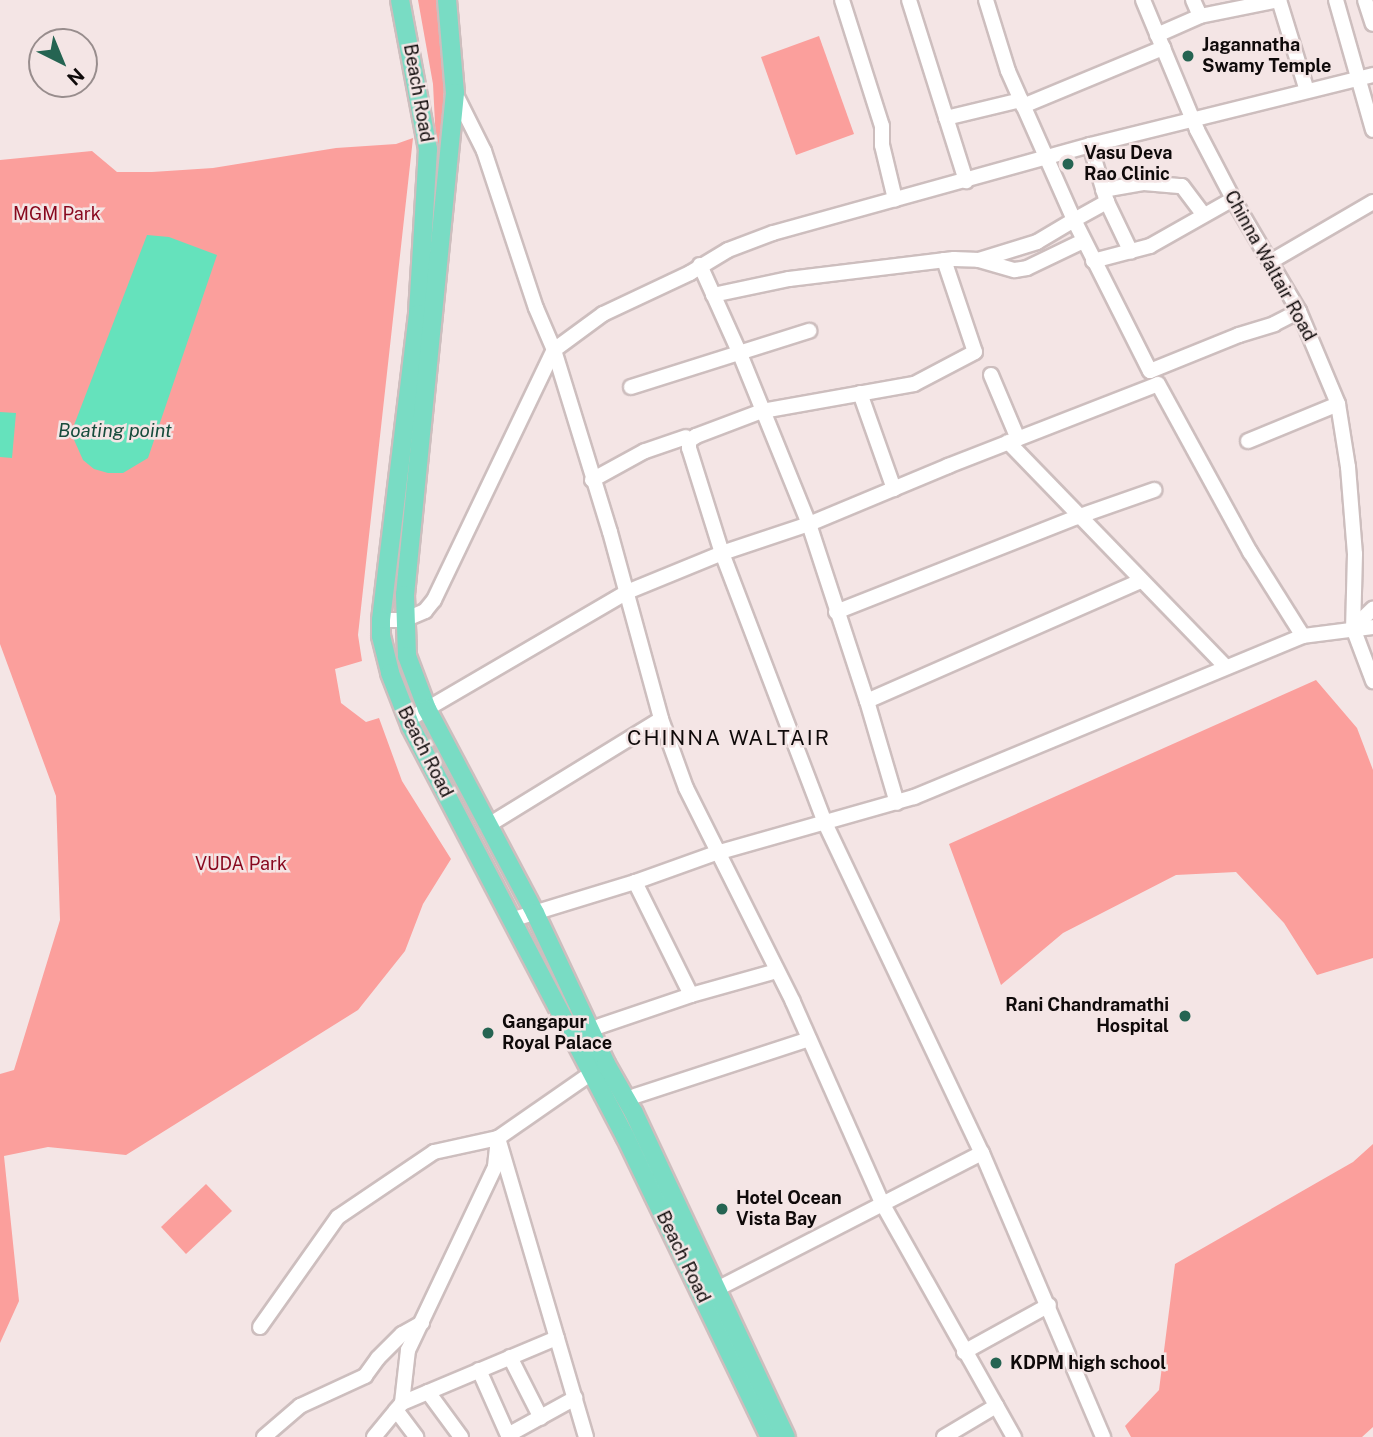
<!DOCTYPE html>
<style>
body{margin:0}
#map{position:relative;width:1373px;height:1437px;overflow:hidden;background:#f4e5e5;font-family:"Public Sans",sans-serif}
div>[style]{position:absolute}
.green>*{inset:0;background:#fb9f9c}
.water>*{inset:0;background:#65e2bc}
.roads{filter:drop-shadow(2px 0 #cdbebe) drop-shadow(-2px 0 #cdbebe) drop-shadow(0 2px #cdbebe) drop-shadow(0 -2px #cdbebe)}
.minor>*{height:14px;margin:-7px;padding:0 7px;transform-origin:7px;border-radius:7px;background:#fff}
.major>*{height:18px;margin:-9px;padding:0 9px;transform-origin:9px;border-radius:9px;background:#79dcc4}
.dots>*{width:19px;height:19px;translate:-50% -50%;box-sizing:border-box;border:4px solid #f4e5e5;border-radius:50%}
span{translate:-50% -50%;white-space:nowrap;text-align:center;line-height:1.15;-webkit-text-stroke:5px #f4e5e5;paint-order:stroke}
.poi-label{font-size:18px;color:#0f0a0a;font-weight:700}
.left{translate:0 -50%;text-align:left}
.right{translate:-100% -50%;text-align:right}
.street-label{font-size:18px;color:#0f0a0a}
.park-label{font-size:18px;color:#88081e}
.water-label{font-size:19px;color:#174d3d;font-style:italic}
.quarter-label{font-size:21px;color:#0f0a0a;letter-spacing:2px}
.north{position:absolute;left:28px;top:28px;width:70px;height:70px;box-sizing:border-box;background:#f4e5e5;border:2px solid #988d8d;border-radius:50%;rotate:137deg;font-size:19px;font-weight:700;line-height:28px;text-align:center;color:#0f0a0a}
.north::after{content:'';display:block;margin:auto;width:24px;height:32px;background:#256452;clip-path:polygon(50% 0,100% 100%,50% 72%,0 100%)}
</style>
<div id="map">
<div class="green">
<i style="clip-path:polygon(418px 0,440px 0,445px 74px,434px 247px,430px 247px,436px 143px,433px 84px)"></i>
<i style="clip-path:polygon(819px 36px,854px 134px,796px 155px,761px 57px)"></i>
<i style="clip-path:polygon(413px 138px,358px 635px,362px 661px,335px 669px,341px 703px,366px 722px,379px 718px,402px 781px,451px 859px,423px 904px,405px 951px,358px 1010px,126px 1155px,48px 1147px,4px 1156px,19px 1301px,0 1343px,0 1074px,14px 1070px,60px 920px,56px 796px,0 644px,0 160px,92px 151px,117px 172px,152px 172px,213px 168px,336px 148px,396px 144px)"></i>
<i style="clip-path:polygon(1316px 680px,1357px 728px,1373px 770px,1373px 958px,1317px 975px,1284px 923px,1236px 872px,1176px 875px,1063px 933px,1001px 985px,949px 844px)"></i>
<i style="clip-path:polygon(1373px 1144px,1373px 1427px,1362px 1437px,1131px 1437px,1125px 1426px,1159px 1390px,1175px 1264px,1353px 1162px)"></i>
<i style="clip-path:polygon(206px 1184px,232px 1211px,186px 1254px,161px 1227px)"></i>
</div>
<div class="water">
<i style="clip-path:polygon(147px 235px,169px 237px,217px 255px,148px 458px,123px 473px,108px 473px,94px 469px,83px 460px,71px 433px)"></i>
<i style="clip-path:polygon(0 412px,16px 413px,12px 458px,0 457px)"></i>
</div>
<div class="roads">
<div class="minor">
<i style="left:842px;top:0;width:132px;rotate:72.4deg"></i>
<i style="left:882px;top:126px;width:19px;rotate:90deg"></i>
<i style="left:882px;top:145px;width:56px;rotate:76.5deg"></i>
<i style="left:909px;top:0;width:190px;rotate:72.5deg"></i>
<i style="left:986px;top:0;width:74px;rotate:72.8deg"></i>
<i style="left:1008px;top:71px;width:163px;rotate:66.1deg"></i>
<i style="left:1074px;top:220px;width:38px;rotate:-29deg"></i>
<i style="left:1143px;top:0;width:141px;rotate:67.4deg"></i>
<i style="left:1197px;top:130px;width:78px;rotate:62.4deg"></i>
<i style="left:1233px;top:199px;width:130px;rotate:59.5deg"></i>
<i style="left:1299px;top:311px;width:101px;rotate:67.2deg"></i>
<i style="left:1338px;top:404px;width:64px;rotate:81deg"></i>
<i style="left:1348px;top:467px;width:87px;rotate:85.4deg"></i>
<i style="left:1355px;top:554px;width:74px;rotate:91.5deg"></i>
<i style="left:1353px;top:628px;width:57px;rotate:69.3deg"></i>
<i style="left:1193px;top:0;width:17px;rotate:66deg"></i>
<i style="left:1336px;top:0;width:135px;rotate:74.1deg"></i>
<i style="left:1365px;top:0;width:25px;rotate:72deg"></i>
<i style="left:1157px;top:35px;width:47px;rotate:-23.8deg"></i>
<i style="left:1200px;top:16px;width:81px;rotate:-11.4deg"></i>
<i style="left:1279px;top:0;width:95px;rotate:72.9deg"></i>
<i style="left:455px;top:93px;width:65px;rotate:63.4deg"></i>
<i style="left:484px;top:151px;width:165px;rotate:71.7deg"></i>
<i style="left:536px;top:308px;width:46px;rotate:66.8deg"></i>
<i style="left:554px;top:350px;width:190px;rotate:72.9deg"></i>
<i style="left:610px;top:532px;width:194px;rotate:74.7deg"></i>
<i style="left:661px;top:719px;width:73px;rotate:70.1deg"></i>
<i style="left:686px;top:788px;width:239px;rotate:63.4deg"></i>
<i style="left:793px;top:1002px;width:220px;rotate:66.1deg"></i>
<i style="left:882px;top:1203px;width:269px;rotate:60.6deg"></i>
<i style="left:1023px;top:106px;width:152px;rotate:-22.5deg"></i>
<i style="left:946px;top:118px;width:77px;rotate:-13.5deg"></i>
<i style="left:1090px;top:145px;width:59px;rotate:73.4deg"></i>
<i style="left:1107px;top:202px;width:55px;rotate:64.4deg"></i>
<i style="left:1103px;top:190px;width:42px;rotate:-9.7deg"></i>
<i style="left:1144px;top:183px;width:38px;rotate:5deg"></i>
<i style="left:1182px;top:186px;width:36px;rotate:53deg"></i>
<i style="left:944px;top:260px;width:97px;rotate:71.4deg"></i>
<i style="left:975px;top:352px;width:69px;rotate:152.3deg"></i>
<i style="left:914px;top:384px;width:154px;rotate:169.9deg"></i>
<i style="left:762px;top:411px;width:71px;rotate:159.3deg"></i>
<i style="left:696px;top:436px;width:9px;rotate:144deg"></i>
<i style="left:689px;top:441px;width:7px;rotate:90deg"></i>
<i style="left:689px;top:448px;width:110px;rotate:72.6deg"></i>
<i style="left:722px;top:553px;width:289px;rotate:69.1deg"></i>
<i style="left:825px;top:823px;width:365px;rotate:64.6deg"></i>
<i style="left:982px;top:1153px;width:309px;rotate:66.9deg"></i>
<i style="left:979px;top:260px;width:37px;rotate:16deg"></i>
<i style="left:1015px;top:270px;width:12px;rotate:-9deg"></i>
<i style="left:1027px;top:268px;width:62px;rotate:-25.7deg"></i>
<i style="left:1093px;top:261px;width:59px;rotate:-14.7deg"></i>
<i style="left:1150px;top:246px;width:95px;rotate:-29.5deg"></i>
<i style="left:1270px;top:262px;width:119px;rotate:-30.2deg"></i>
<i style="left:700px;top:265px;width:98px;rotate:65.8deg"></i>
<i style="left:740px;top:354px;width:183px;rotate:67.9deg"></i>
<i style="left:809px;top:524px;width:186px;rotate:71.9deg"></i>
<i style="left:867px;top:701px;width:106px;rotate:73.6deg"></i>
<i style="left:713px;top:295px;width:78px;rotate:-11.9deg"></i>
<i style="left:789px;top:279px;width:166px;rotate:-6.9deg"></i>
<i style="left:954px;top:259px;width:25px;rotate:2deg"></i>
<i style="left:979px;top:260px;width:61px;rotate:-17.2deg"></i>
<i style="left:1037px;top:242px;width:43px;rotate:-30.7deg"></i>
<i style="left:1074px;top:220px;width:169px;rotate:63.3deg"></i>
<i style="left:1150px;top:371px;width:96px;rotate:-22deg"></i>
<i style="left:1239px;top:335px;width:37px;rotate:-17deg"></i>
<i style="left:1274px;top:324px;width:28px;rotate:-27deg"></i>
<i style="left:991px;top:375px;width:69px;rotate:67.1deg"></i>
<i style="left:631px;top:387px;width:187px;rotate:-17.5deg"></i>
<i style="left:860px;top:393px;width:102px;rotate:70.5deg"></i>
<i style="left:1248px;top:441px;width:97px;rotate:-22.3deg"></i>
<i style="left:1008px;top:442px;width:312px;rotate:45.9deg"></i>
<i style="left:592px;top:480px;width:60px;rotate:-28.7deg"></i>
<i style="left:645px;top:451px;width:43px;rotate:-18.9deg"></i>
<i style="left:836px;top:612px;width:259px;rotate:-21.5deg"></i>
<i style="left:1077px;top:517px;width:82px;rotate:-19.3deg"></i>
<i style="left:381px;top:620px;width:23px"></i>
<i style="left:404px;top:620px;width:23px;rotate:-23deg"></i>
<i style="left:425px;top:611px;width:14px;rotate:-51deg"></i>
<i style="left:434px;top:600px;width:277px;rotate:-64.4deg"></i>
<i style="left:554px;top:350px;width:61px;rotate:-36.3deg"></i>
<i style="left:603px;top:314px;width:96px;rotate:-25.2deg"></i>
<i style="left:690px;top:273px;width:44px;rotate:-31.2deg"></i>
<i style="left:728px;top:250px;width:48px;rotate:-20.7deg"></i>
<i style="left:773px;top:233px;width:329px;rotate:-15.5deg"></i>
<i style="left:1090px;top:145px;width:292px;rotate:-13.9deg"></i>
<i style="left:1353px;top:628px;width:28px;rotate:-44deg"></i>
<i style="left:867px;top:701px;width:298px;rotate:-23.7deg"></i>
<i style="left:408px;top:720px;width:254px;rotate:-30.3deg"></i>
<i style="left:627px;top:592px;width:103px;rotate:-22.3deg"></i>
<i style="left:722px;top:553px;width:92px;rotate:-18.4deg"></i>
<i style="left:809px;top:524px;width:151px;rotate:-22.6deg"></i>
<i style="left:948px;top:466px;width:225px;rotate:-21.3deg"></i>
<i style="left:1158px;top:384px;width:192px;rotate:61.3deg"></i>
<i style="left:1250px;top:552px;width:99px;rotate:57.8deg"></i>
<i style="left:487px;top:826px;width:204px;rotate:-31.6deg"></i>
<i style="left:635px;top:882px;width:126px;rotate:63.6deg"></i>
<i style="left:514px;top:919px;width:127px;rotate:-17deg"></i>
<i style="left:635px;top:882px;width:86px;rotate:-19.7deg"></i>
<i style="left:716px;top:853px;width:206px;rotate:-15.8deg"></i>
<i style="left:914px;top:797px;width:421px;rotate:-22.5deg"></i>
<i style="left:1303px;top:636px;width:71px;rotate:-7.3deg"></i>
<i style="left:600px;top:1026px;width:96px;rotate:-18.8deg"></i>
<i style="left:691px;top:995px;width:89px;rotate:-15.6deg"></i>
<i style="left:635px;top:1096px;width:183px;rotate:-18.1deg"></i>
<i style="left:715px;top:1290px;width:300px;rotate:-27.2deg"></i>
<i style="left:260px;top:1327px;width:135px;rotate:-54.7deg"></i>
<i style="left:338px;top:1217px;width:116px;rotate:-34.1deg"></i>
<i style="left:434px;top:1152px;width:66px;rotate:-12.3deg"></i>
<i style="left:498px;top:1138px;width:29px;rotate:96deg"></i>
<i style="left:495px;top:1167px;width:203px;rotate:115.4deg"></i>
<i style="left:408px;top:1350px;width:53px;rotate:96.5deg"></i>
<i style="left:402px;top:1403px;width:168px;rotate:-22.8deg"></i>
<i style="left:964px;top:1352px;width:97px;rotate:-28.9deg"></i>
<i style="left:510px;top:1357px;width:68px;rotate:63.1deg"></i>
<i style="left:479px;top:1370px;width:71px;rotate:66deg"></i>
<i style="left:508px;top:1435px;width:77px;rotate:-28.9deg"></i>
<i style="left:428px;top:1392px;width:56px;rotate:53.7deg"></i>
<i style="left:396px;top:1410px;width:34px;rotate:53deg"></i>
<i style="left:264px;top:1437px;width:48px;rotate:-40.7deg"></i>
<i style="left:300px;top:1406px;width:72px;rotate:-24.8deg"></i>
<i style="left:365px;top:1376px;width:22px;rotate:-54deg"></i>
<i style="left:378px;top:1358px;width:34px;rotate:-45deg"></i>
<i style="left:402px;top:1334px;width:23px;rotate:-29deg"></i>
<i style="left:374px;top:1437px;width:44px;rotate:-50.5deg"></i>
<i style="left:586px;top:1437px;width:312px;rotate:-106.4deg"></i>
<i style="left:498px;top:1138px;width:124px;rotate:-34.8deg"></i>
<i style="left:944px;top:1437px;width:61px;rotate:-30.8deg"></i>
</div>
<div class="major">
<i style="left:400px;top:0;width:152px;rotate:79.4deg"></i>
<i style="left:428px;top:149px;width:165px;rotate:93.5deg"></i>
<i style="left:418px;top:314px;width:308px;rotate:96.9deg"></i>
<i style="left:381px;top:620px;width:16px;rotate:90deg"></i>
<i style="left:381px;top:636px;width:38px;rotate:76deg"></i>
<i style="left:390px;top:673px;width:58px;rotate:68.7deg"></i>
<i style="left:411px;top:727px;width:462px;rotate:62.4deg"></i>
<i style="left:625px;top:1136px;width:334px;rotate:64.3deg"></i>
<i style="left:447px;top:0;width:93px;rotate:85.1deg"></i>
<i style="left:455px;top:93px;width:504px;rotate:95.69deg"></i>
<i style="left:405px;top:595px;width:61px;rotate:88.1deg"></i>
<i style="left:407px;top:656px;width:57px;rotate:69.3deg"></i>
<i style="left:427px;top:709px;width:231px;rotate:62.1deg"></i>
<i style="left:535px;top:913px;width:167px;rotate:64.8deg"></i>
<i style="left:606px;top:1064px;width:56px;rotate:60.3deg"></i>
<i style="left:634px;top:1113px;width:358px;rotate:64.9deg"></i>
</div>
</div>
<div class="dots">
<i style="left:1188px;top:56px;background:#256452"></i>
<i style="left:1068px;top:164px;background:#256452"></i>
<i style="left:1185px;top:1016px;background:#256452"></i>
<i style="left:488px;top:1033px;background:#256452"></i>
<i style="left:722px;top:1209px;background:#256452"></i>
<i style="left:996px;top:1363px;background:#256452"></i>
</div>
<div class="poi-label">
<span class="left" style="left:1202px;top:56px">Jagannatha<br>Swamy Temple</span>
<span class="left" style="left:1084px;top:164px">Vasu Deva<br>Rao Clinic</span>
<span class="right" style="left:1169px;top:1016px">Rani Chandramathi<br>Hospital</span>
<span class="left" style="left:502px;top:1033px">Gangapur<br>Royal Palace</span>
<span class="left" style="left:736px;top:1209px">Hotel Ocean<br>Vista Bay</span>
<span class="left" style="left:1010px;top:1363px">KDPM high school</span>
</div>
<div class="street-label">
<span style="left:418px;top:93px;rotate:80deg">Beach Road</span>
<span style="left:1270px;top:266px;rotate:61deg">Chinna Waltair Road</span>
<span style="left:425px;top:752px;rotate:63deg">Beach Road</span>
<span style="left:683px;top:1257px;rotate:64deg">Beach Road</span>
</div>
<div class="park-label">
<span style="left:57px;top:214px">MGM Park</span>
<span style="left:241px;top:864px">VUDA Park</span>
</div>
<div class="water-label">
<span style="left:115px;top:431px">Boating point</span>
</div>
<div class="quarter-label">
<span style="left:729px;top:738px">CHINNA WALTAIR</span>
</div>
<div class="north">N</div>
</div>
